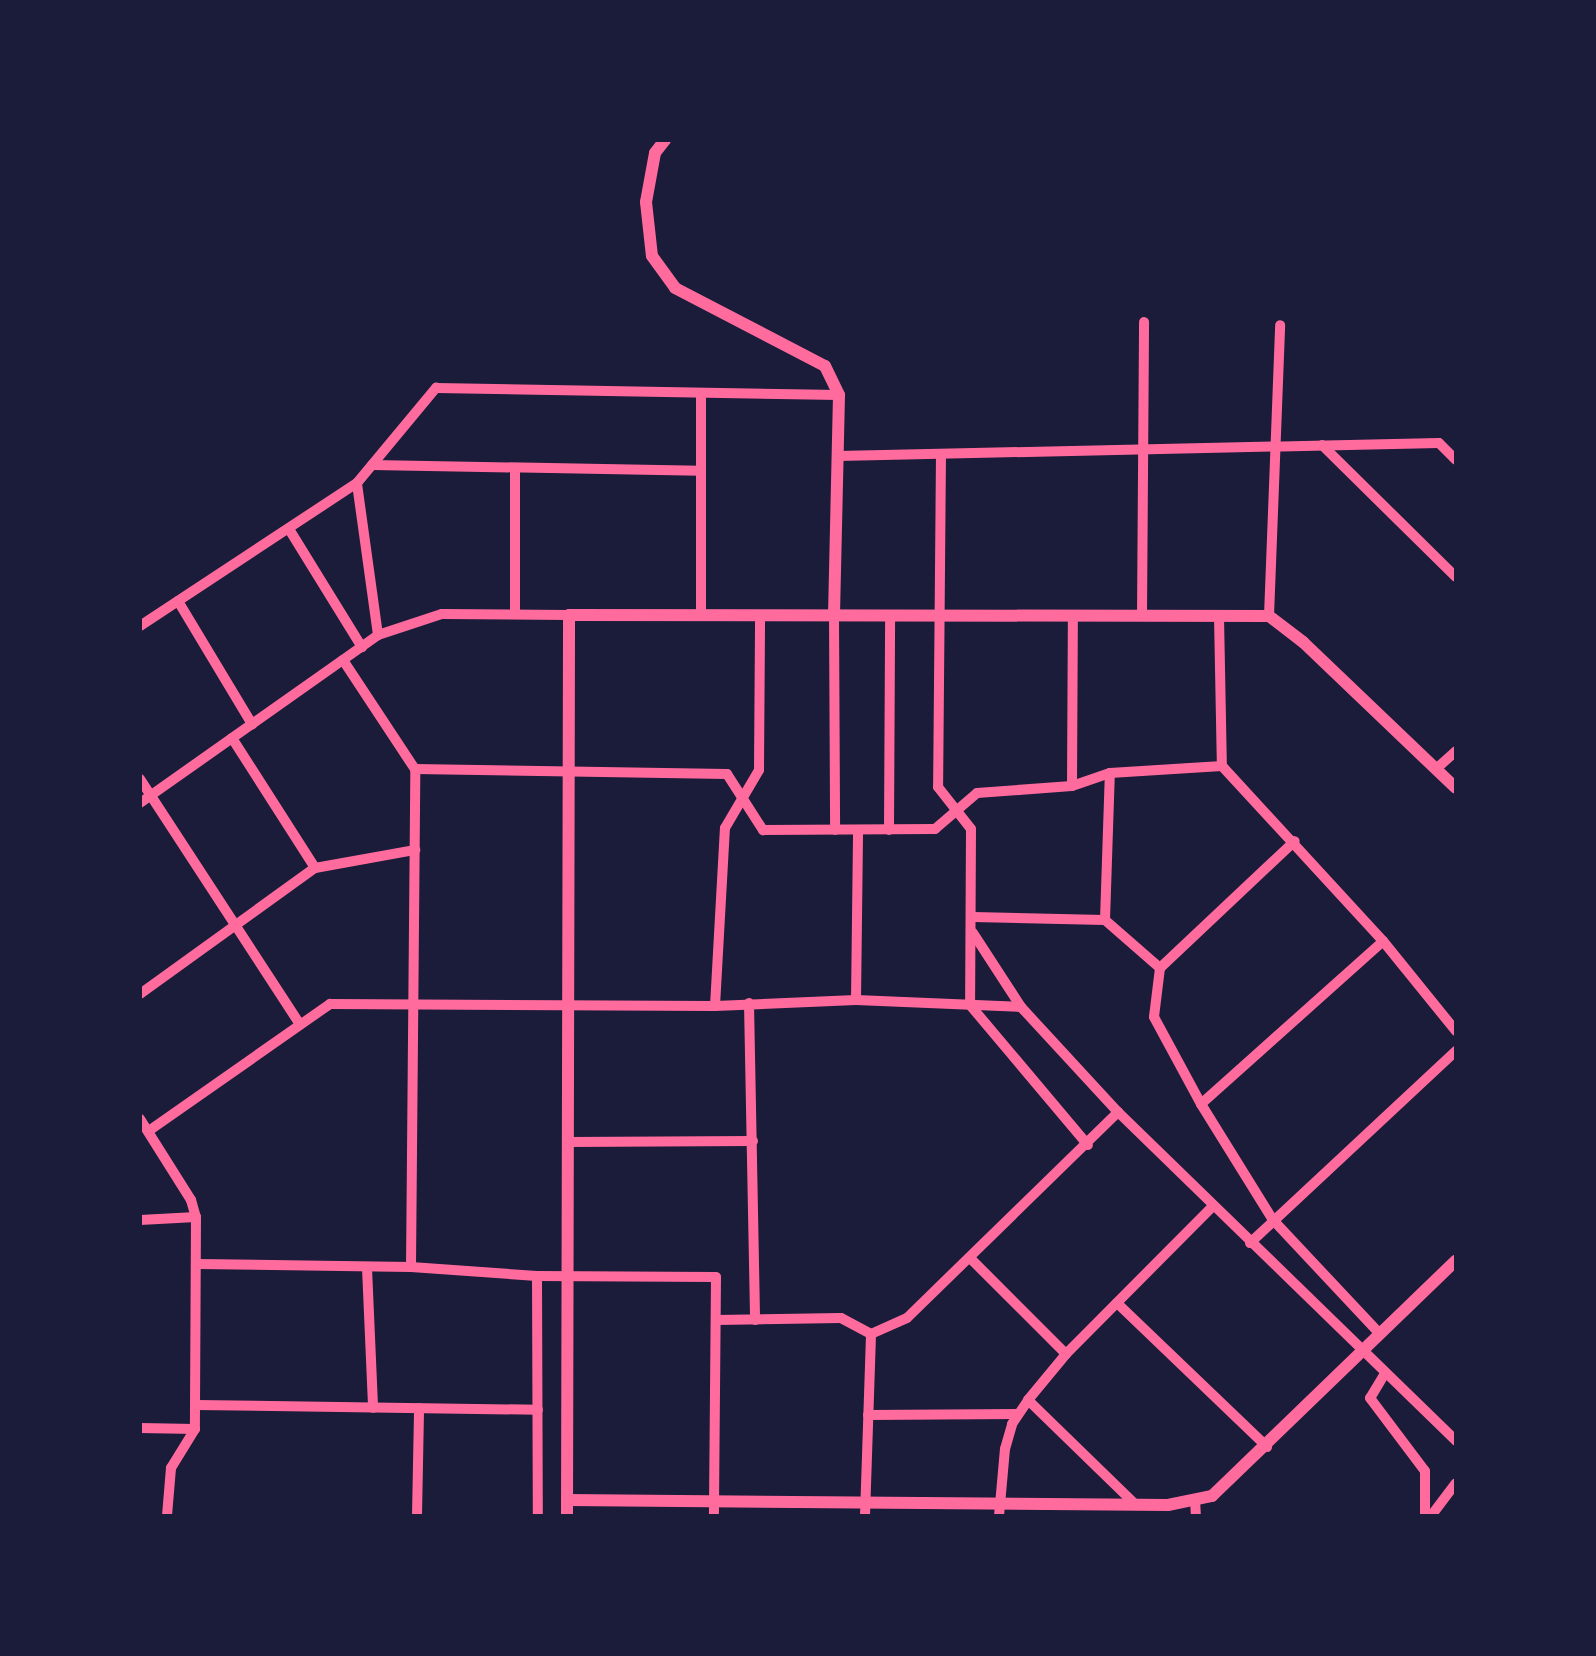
<!DOCTYPE html>
<style>
body{margin:0}
#map{position:relative;width:1596px;height:1656px;overflow:hidden;background:#1b1b3a;font-family:Commissioner,sans-serif}
div>[style]{position:absolute}
.minor>*{height:10px;margin:-5px;padding:0 5px;transform-origin:5px;border-radius:5px;background:#ff6b9d}
.tertiary>*{height:12px;margin:-6px;padding:0 6px;transform-origin:6px;border-radius:6px;background:#ff6b9d}
span{translate:-50% -50%;white-space:nowrap;text-align:center;line-height:1.15;-webkit-text-stroke:8px #1b1b3a;paint-order:stroke}
.frame{position:absolute;inset:0;border:142px solid #1b1b3a;pointer-events:none}
</style>
<div id="map">
<div class="minor">
<i style="left:701px;top:393px;width:223px;rotate:90deg"></i>
<i style="left:1322px;top:445px;width:188px;rotate:44.6deg"></i>
<i style="left:941px;top:454px;width:333px;rotate:90.5deg"></i>
<i style="left:938px;top:787px;width:53px;rotate:51.8deg"></i>
<i style="left:971px;top:829px;width:176px;rotate:90.3deg"></i>
<i style="left:970px;top:1005px;width:183px;rotate:49.9deg"></i>
<i style="left:838px;top:456px;width:601px;rotate:-1.24deg"></i>
<i style="left:1439px;top:443px;width:24px;rotate:45deg"></i>
<i style="left:372px;top:465px;width:328px;rotate:1deg"></i>
<i style="left:289px;top:529px;width:139px;rotate:58.3deg"></i>
<i style="left:178px;top:601px;width:144px;rotate:59deg"></i>
<i style="left:515px;top:614px;width:146px;rotate:-90deg"></i>
<i style="left:1142px;top:616px;width:294px;rotate:-89.6deg"></i>
<i style="left:1219px;top:616px;width:150px;rotate:88.9deg"></i>
<i style="left:1222px;top:766px;width:238px;rotate:47.4deg"></i>
<i style="left:1383px;top:941px;width:116px;rotate:51deg"></i>
<i style="left:1269px;top:616px;width:291px;rotate:-87.8deg"></i>
<i style="left:834px;top:617px;width:213px;rotate:89.7deg"></i>
<i style="left:140px;top:626px;width:260px;rotate:-33.4deg"></i>
<i style="left:378px;top:635px;width:153px;rotate:-97.9deg"></i>
<i style="left:357px;top:483px;width:124px;rotate:-50.3deg"></i>
<i style="left:436px;top:388px;width:403px;rotate:1deg"></i>
<i style="left:343px;top:660px;width:131px;rotate:56.6deg"></i>
<i style="left:415px;top:769px;width:312px;rotate:0.9deg"></i>
<i style="left:727px;top:774px;width:67px;rotate:57.3deg"></i>
<i style="left:763px;top:830px;width:172px;rotate:-0.3deg"></i>
<i style="left:935px;top:829px;width:55px;rotate:-40.6deg"></i>
<i style="left:977px;top:793px;width:95px;rotate:-4.2deg"></i>
<i style="left:1072px;top:786px;width:40px;rotate:-18.9deg"></i>
<i style="left:1110px;top:773px;width:112px;rotate:-3.6deg"></i>
<i style="left:232px;top:738px;width:154px;rotate:57.4deg"></i>
<i style="left:1436px;top:769px;width:27px;rotate:-42deg"></i>
<i style="left:140px;top:779px;width:293px;rotate:56.9deg"></i>
<i style="left:1072px;top:786px;width:170px;rotate:-89.7deg"></i>
<i style="left:140px;top:803px;width:291px;rotate:-35.2deg"></i>
<i style="left:378px;top:635px;width:67px;rotate:-18.2deg"></i>
<i style="left:442px;top:614px;width:127px;rotate:0.5deg"></i>
<i style="left:889px;top:830px;width:213px;rotate:-89.7deg"></i>
<i style="left:973px;top:917px;width:132px;rotate:1.3deg"></i>
<i style="left:1105px;top:920px;width:73px;rotate:41.1deg"></i>
<i style="left:1160px;top:968px;width:49px;rotate:97deg"></i>
<i style="left:1154px;top:1017px;width:99px;rotate:61.6deg"></i>
<i style="left:1201px;top:1104px;width:137px;rotate:58.2deg"></i>
<i style="left:1273px;top:1220px;width:156px;rotate:46.8deg"></i>
<i style="left:1105px;top:920px;width:147px;rotate:-88.1deg"></i>
<i style="left:973px;top:933px;width:88px;rotate:57deg"></i>
<i style="left:1021px;top:1007px;width:143px;rotate:47.3deg"></i>
<i style="left:1118px;top:1112px;width:472px;rotate:44.2deg"></i>
<i style="left:1160px;top:968px;width:185px;rotate:-43.3deg"></i>
<i style="left:140px;top:994px;width:216px;rotate:-35.8deg"></i>
<i style="left:315px;top:868px;width:102px;rotate:-10.2deg"></i>
<i style="left:856px;top:1000px;width:170px;rotate:-89.3deg"></i>
<i style="left:749px;top:1003px;width:317px;rotate:88.9deg"></i>
<i style="left:715px;top:1006px;width:178px;rotate:-86.8deg"></i>
<i style="left:725px;top:828px;width:67px;rotate:-59.6deg"></i>
<i style="left:759px;top:770px;width:154px;rotate:-89.6deg"></i>
<i style="left:1201px;top:1104px;width:244px;rotate:-41.8deg"></i>
<i style="left:140px;top:1119px;width:96px;rotate:57.8deg"></i>
<i style="left:191px;top:1200px;width:18px;rotate:74deg"></i>
<i style="left:196px;top:1217px;width:212px;rotate:90.3deg"></i>
<i style="left:195px;top:1429px;width:46px;rotate:121.6deg"></i>
<i style="left:171px;top:1468px;width:48px;rotate:94.8deg"></i>
<i style="left:150px;top:1130px;width:220px;rotate:-35deg"></i>
<i style="left:330px;top:1004px;width:385px;rotate:0.3deg"></i>
<i style="left:715px;top:1006px;width:141px;rotate:-2.4deg"></i>
<i style="left:856px;top:1000px;width:165px;rotate:2.4deg"></i>
<i style="left:568px;top:1142px;width:185px;rotate:-0.3deg"></i>
<i style="left:140px;top:1220px;width:56px;rotate:-3.1deg"></i>
<i style="left:1250px;top:1243px;width:282px;rotate:-43deg"></i>
<i style="left:971px;top:1259px;width:134px;rotate:45deg"></i>
<i style="left:198px;top:1264px;width:213px;rotate:0.8deg"></i>
<i style="left:411px;top:1267px;width:126px;rotate:4.1deg"></i>
<i style="left:537px;top:1276px;width:179px;rotate:0.3deg"></i>
<i style="left:716px;top:1277px;width:239px;rotate:90.5deg"></i>
<i style="left:411px;top:1267px;width:498px;rotate:-89.5deg"></i>
<i style="left:367px;top:1268px;width:140px;rotate:87.5deg"></i>
<i style="left:537px;top:1276px;width:240px;rotate:89.8deg"></i>
<i style="left:1117px;top:1303px;width:208px;rotate:43.8deg"></i>
<i style="left:716px;top:1320px;width:125px;rotate:-0.9deg"></i>
<i style="left:841px;top:1318px;width:34px;rotate:28deg"></i>
<i style="left:871px;top:1334px;width:39px;rotate:-24deg"></i>
<i style="left:907px;top:1318px;width:295px;rotate:-44.3deg"></i>
<i style="left:1384px;top:1375px;width:27px;rotate:121deg"></i>
<i style="left:1370px;top:1398px;width:91px;rotate:53deg"></i>
<i style="left:1425px;top:1471px;width:45px;rotate:90deg"></i>
<i style="left:1028px;top:1400px;width:151px;rotate:44.2deg"></i>
<i style="left:196px;top:1405px;width:342px;rotate:0.8deg"></i>
<i style="left:868px;top:1415px;width:150px;rotate:-0.4deg"></i>
<i style="left:140px;top:1428px;width:55px;rotate:1deg"></i>
<i style="left:1195px;top:1499px;width:17px;rotate:87deg"></i>
<i style="left:417px;top:1516px;width:108px;rotate:-88.9deg"></i>
<i style="left:865px;top:1516px;width:182px;rotate:-88.1deg"></i>
<i style="left:999px;top:1516px;width:67px;rotate:-84.9deg"></i>
<i style="left:1005px;top:1449px;width:26px;rotate:-74deg"></i>
<i style="left:1012px;top:1424px;width:29px;rotate:-56deg"></i>
<i style="left:1028px;top:1400px;width:60px;rotate:-50.4deg"></i>
<i style="left:1066px;top:1354px;width:209px;rotate:-45.2deg"></i>
<i style="left:1431px;top:1516px;width:41px;rotate:-52.9deg"></i>
</div>
<div class="tertiary">
<i style="left:665px;top:140px;width:16px;rotate:128deg"></i>
<i style="left:655px;top:153px;width:50px;rotate:100.4deg"></i>
<i style="left:646px;top:202px;width:54px;rotate:83.7deg"></i>
<i style="left:652px;top:256px;width:39px;rotate:54deg"></i>
<i style="left:675px;top:288px;width:169px;rotate:27.5deg"></i>
<i style="left:825px;top:366px;width:32px;rotate:64deg"></i>
<i style="left:839px;top:395px;width:222px;rotate:91.3deg"></i>
<i style="left:567px;top:1500px;width:601px;rotate:0.48deg"></i>
<i style="left:1168px;top:1505px;width:45px;rotate:-11.6deg"></i>
<i style="left:1212px;top:1496px;width:339px;rotate:-44deg"></i>
<i style="left:567px;top:1516px;width:901px;rotate:-89.87deg"></i>
<i style="left:569px;top:615px;width:700px;rotate:0.08deg"></i>
<i style="left:1269px;top:616px;width:43px;rotate:37.4deg"></i>
<i style="left:1303px;top:642px;width:211px;rotate:43.7deg"></i>
</div>
<div class="frame"></div>
</div>
